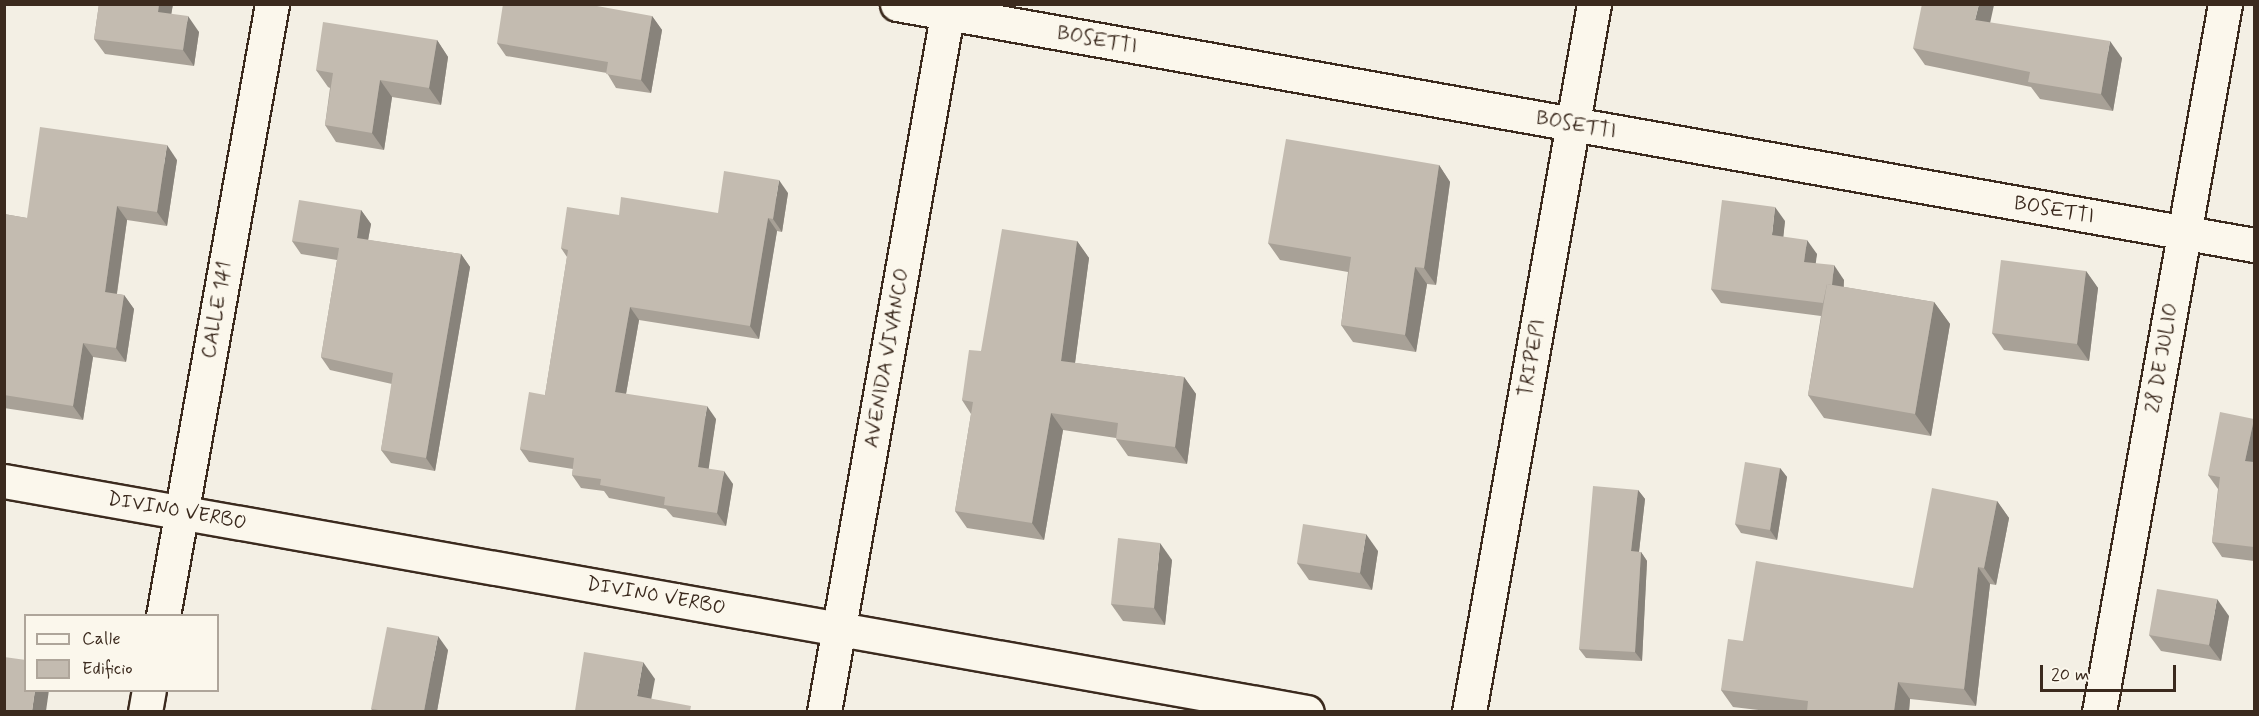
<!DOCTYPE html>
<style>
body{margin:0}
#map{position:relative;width:2259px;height:716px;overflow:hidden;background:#f3efe4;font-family:Mynerve,sans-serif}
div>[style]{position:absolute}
.roads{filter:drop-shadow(2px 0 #3b2a1e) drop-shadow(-2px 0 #3b2a1e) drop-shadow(0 2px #3b2a1e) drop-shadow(0 -2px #3b2a1e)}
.minor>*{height:33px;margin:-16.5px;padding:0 16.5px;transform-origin:16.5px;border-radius:16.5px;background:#fbf7ec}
.wall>*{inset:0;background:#a8a197}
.shaded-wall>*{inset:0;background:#88837b}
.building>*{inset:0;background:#c3bbb0}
span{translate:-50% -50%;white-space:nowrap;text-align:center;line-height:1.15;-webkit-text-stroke:6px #fbf7ec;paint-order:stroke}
.street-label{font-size:20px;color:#3b2a1e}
.frame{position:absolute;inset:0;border:6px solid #3b2a1e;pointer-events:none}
.legend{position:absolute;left:24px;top:614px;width:195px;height:78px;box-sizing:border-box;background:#fbf7ec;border:2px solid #aea59a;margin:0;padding:8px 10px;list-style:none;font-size:18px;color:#3b2a1e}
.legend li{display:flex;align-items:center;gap:12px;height:30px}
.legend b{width:30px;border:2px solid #aea59a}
.scale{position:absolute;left:2040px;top:665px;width:136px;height:27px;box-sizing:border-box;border:3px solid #3b2a1e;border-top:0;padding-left:8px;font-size:18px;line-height:21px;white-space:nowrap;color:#3b2a1e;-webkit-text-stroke:4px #fbf7ec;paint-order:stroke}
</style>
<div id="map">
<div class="roads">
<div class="minor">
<i style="left:897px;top:4px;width:1378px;rotate:10.07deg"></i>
<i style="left:4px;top:481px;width:1323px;rotate:10.05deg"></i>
<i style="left:163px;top:616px;width:622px;rotate:-79.9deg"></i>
<i style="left:145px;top:712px;width:22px;rotate:-80deg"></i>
<i style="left:824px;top:712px;width:719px;rotate:-79.99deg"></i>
<i style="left:1469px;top:712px;width:719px;rotate:-79.99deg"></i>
<i style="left:2099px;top:712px;width:719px;rotate:-79.91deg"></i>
</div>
</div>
<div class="wall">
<i style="clip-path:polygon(99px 4px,173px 4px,171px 14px,199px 32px,194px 66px,105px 54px,94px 39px)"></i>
<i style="clip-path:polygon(652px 16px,662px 30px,651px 93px,616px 88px,607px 73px,506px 56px,497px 43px)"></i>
<i style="clip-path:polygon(1990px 23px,2122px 58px,2113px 111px,2040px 99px,2031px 87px,1925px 65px,1913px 48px)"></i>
<i style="clip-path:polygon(437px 40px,448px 57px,441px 105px,392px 97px,384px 150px,336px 142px,325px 125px,330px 88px,328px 87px,316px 70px)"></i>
<i style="clip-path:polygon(177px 160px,167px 226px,127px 220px,117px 294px,124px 295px,134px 309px,126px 362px,93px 357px,83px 420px,4px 408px,4px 214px,27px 218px)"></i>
<i style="clip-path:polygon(1439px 165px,1450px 182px,1436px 285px,1427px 284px,1416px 352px,1353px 342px,1341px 325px,1348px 272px,1280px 260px,1268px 243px)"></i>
<i style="clip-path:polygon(788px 193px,782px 232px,777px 231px,759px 339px,639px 320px,626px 394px,716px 419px,708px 469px,733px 484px,726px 526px,673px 517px,666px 509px,609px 498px,604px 491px,581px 488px,572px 475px,573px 469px,529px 462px,520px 449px,545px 395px,567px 257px,561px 248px,619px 215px,718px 213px)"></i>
<i style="clip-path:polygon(361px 210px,371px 224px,368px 240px,461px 254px,470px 267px,435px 471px,391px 463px,381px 450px,392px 384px,330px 370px,321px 357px,337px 260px,301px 254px,292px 241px)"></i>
<i style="clip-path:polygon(1785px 221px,1783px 237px,1817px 254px,1815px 263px,1844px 280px,1844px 287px,1934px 302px,1950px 324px,1931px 436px,1824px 418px,1808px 395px,1821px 316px,1721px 303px,1711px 289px)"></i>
<i style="clip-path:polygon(1077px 241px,1089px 258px,1075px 363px,1184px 377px,1196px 394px,1187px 464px,1128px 456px,1116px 439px,1116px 438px,1063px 430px,1044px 540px,967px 528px,955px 511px,971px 414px,962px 400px,981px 351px)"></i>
<i style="clip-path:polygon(2086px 271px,2098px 288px,2089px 361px,2004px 350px,1992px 333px)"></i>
<i style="clip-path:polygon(2254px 419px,2254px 561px,2222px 557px,2212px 542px,2218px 489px,2208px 475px)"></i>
<i style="clip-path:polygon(1780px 468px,1787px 477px,1777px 540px,1741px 533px,1735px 524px)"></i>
<i style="clip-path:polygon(1638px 490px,1645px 499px,1639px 552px,1641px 552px,1647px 561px,1642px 661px,1586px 658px,1579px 649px)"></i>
<i style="clip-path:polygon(1997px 501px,2009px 518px,1996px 585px,1990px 584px,1976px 706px,1910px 699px,1909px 711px,1767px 711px,1733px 707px,1721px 690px,1743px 641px,1913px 588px)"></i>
<i style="clip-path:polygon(1378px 551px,1372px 590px,1309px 580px,1297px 563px)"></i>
<i style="clip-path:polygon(1172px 560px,1165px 625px,1123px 621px,1111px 604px)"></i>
<i style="clip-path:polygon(2229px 616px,2221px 661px,2161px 651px,2149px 635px)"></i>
<i style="clip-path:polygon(448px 650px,437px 711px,373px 711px,371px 709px)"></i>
</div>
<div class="shaded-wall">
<i style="clip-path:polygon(159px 4px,173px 4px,169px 28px,158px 12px)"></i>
<i style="clip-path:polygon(1979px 4px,1994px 5px,1987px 37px,1975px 20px)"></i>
<i style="clip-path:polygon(188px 16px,199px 32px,194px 66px,183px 50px)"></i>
<i style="clip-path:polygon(652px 16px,662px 30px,651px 93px,641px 80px)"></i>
<i style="clip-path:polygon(437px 40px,448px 57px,441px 105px,429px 88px)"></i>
<i style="clip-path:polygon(2110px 41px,2122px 58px,2113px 111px,2101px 94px)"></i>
<i style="clip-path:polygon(380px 80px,392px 97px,384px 150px,372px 133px)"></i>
<i style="clip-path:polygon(167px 145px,177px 160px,167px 226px,157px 212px)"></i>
<i style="clip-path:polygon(1439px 165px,1450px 182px,1436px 285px,1424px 268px)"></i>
<i style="clip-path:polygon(779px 180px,788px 193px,782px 232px,773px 219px)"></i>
<i style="clip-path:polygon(117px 206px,127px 220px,115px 306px,105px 292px)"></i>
<i style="clip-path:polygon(1775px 207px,1785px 221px,1782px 250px,1772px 235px)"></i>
<i style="clip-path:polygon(361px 210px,371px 224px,366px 251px,357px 238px)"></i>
<i style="clip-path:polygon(768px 218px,777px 231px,759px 339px,750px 326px)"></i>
<i style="clip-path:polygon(1807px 240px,1817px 254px,1814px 276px,1804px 262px)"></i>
<i style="clip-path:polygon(1077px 241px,1089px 258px,1073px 378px,1061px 361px)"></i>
<i style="clip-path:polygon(461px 254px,470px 267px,435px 471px,426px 458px)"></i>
<i style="clip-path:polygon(1834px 265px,1844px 280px,1840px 318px,1830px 304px)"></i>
<i style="clip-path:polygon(1415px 267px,1427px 284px,1416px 352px,1405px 335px)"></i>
<i style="clip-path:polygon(2086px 271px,2098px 288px,2089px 361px,2077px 344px)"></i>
<i style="clip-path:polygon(124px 295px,134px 309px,126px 362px,116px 348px)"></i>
<i style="clip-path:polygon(1934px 302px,1950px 324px,1931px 436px,1915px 414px)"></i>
<i style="clip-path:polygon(630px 307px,639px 320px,624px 405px,615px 392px)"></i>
<i style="clip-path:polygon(83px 343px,93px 357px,83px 420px,73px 406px)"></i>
<i style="clip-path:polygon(1184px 377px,1196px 394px,1187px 464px,1175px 447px)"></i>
<i style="clip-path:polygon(707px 406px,716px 419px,707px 480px,698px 467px)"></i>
<i style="clip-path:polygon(1051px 413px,1063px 430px,1044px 540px,1032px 523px)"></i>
<i style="clip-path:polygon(2254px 419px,2254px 474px,2245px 461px)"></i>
<i style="clip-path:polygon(1780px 468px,1787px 477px,1777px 540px,1770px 530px)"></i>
<i style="clip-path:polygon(724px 471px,733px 484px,726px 526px,717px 513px)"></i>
<i style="clip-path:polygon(1638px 490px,1645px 499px,1638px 560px,1631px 551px)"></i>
<i style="clip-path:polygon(1997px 501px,2009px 518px,1996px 585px,1984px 568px)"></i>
<i style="clip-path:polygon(1366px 534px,1378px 551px,1372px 590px,1360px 573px)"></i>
<i style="clip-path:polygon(1160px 543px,1172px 560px,1165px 625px,1154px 608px)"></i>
<i style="clip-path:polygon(1641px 552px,1647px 561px,1642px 661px,1635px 652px)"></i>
<i style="clip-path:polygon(1978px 567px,1990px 584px,1976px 706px,1964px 689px)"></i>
<i style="clip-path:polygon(2217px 599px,2229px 616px,2221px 661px,2209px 645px)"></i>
<i style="clip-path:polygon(438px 636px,448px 650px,437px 711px,424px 711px)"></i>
<i style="clip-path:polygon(643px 662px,655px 679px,649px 711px,637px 696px)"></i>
<i style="clip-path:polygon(1898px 682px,1910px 699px,1909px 711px,1894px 711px)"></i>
<i style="clip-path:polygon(35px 690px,49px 690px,46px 711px,32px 711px)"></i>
</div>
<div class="building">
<i style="clip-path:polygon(99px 4px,159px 4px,158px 12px,188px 16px,183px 50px,94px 39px)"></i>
<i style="clip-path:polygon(503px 4px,586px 4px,652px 16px,641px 80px,606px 74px,608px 62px,497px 43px)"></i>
<i style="clip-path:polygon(1922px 4px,1979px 4px,1975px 20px,2110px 41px,2101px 94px,2028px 82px,2030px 72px,1913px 48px)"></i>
<i style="clip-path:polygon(323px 22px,437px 40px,429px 88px,380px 80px,372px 133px,325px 125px,333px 73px,316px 70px)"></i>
<i style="clip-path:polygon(40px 127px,167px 145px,157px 212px,117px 206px,105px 292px,124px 295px,116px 348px,83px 343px,73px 406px,4px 395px,4px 214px,27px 218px)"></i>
<i style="clip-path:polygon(1286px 139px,1439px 165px,1424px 268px,1415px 267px,1405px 335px,1341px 325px,1351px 257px,1268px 243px)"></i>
<i style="clip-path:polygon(724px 171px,779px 180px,773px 219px,768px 218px,750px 326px,630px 307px,615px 392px,707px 406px,698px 467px,724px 471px,717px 513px,664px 505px,665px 497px,600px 485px,601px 479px,572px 475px,574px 458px,520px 449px,529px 392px,545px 395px,568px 250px,561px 248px,567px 207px,619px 215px,621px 197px,718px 213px)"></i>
<i style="clip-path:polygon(299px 200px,361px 210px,357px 238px,461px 254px,426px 458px,381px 450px,393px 373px,321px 357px,339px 248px,292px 241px)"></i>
<i style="clip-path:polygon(1722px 200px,1775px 207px,1772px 235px,1807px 240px,1804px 262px,1834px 265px,1832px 285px,1827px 284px,1823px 303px,1711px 289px)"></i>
<i style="clip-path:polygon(1002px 229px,1077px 241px,1061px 361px,1184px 377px,1175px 447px,1116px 439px,1118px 423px,1051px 413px,1032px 523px,955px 511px,973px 402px,962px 400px,969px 350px,981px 351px)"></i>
<i style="clip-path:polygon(2001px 260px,2086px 271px,2077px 344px,1992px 333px)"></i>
<i style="clip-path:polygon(1827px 284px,1934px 302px,1915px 414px,1808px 395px)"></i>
<i style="clip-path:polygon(2220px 412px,2254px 419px,2245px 461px,2254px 462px,2254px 547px,2212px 542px,2220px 477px,2208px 475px)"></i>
<i style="clip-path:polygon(1745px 462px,1780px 468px,1770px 530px,1735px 524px)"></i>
<i style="clip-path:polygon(1593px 486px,1638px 490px,1631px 551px,1641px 552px,1635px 652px,1579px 649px)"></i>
<i style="clip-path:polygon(1932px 488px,1997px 501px,1984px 568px,1978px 567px,1964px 689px,1898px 682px,1894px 711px,1807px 711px,1808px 701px,1721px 690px,1728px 639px,1743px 641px,1756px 561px,1913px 588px)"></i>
<i style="clip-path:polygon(1303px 524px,1366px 534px,1360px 573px,1297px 563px)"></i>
<i style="clip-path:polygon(1118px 538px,1160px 543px,1154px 608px,1111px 604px)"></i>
<i style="clip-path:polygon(2157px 589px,2217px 599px,2209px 645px,2149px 635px)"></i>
<i style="clip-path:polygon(387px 627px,438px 636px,424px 711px,386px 711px,371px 709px)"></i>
<i style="clip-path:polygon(584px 652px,643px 662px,637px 696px,691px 706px,690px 711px,575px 711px)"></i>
<i style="clip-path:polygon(4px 657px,26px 660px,26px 690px,35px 690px,32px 711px,4px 711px)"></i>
</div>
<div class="street-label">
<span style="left:1097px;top:40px;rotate:10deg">BOSETTI</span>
<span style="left:1576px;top:125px;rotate:10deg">BOSETTI</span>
<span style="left:2054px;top:210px;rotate:10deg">BOSETTI</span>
<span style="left:217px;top:310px;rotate:-80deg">CALLE 141</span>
<span style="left:887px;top:358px;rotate:-80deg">AVENIDA VIVANCO</span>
<span style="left:1532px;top:358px;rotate:-80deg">TRIPEPI</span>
<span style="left:2162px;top:358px;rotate:-80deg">28 DE JULIO</span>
<span style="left:177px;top:511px;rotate:10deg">DIVINO VERBO</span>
<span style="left:656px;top:596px;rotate:10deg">DIVINO VERBO</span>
</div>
<div class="frame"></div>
<ul class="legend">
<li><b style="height:8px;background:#fbf7ec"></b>Calle</li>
<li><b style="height:16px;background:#c3bbb0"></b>Edificio</li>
</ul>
<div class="scale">20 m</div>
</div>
